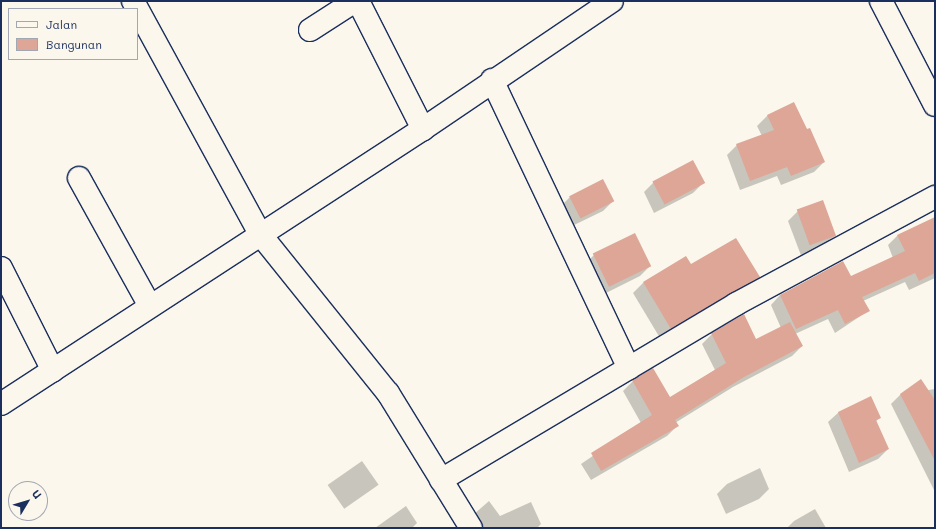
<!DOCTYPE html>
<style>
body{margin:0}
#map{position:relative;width:936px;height:529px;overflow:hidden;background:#fbf7ec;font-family:Mali,sans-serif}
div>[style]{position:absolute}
.shadow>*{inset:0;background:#0003;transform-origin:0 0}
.building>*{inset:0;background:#dda696;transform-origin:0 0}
.roads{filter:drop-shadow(1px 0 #1b2f5e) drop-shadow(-1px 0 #1b2f5e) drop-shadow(0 1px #1b2f5e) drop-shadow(0 -1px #1b2f5e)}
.street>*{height:22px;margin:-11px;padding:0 11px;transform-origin:11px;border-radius:11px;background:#fbf7ec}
span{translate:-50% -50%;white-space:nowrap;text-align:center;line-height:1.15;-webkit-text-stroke:3px #fbf7ec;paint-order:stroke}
.frame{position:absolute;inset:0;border:2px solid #1b2f5e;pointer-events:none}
.legend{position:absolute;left:8px;top:8px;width:130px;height:52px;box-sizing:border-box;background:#fbf7ec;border:1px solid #a1a7b3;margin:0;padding:5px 7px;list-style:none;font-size:12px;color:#1b2f5e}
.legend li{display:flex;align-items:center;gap:8px;height:20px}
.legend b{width:20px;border:1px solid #a1a7b3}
.north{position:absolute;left:8px;top:481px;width:40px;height:40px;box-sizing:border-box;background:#fbf7ec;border:1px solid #a1a7b3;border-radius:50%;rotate:52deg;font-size:11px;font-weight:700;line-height:16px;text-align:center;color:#1b2f5e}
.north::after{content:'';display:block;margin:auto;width:14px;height:18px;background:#1b2f5e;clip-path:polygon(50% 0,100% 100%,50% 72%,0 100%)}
</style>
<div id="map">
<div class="shadow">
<i style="clip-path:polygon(793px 103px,824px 162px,814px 172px,781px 185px,777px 176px,740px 190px,727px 155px,737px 145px,762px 136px,757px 126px,767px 116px)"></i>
<i style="clip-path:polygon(654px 182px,703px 183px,693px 193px,654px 213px,644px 192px)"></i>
<i style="clip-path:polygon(570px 197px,613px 201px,603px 211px,570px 227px,560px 207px)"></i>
<i style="clip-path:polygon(798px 211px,835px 236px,802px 258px,788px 221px)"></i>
<i style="clip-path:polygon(935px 218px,935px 278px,909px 290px,905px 282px,863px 301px,868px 311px,835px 333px,828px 319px,795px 334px,802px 346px,792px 356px,733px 387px,675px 423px,677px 426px,667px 436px,591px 480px,581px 464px,641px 423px,623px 391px,633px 381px,670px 399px,715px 370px,702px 344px,712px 334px,756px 341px,781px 328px,771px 305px,780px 295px,851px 277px,893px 258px,888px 245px,897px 236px)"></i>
<i style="clip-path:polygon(594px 255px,650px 266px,640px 276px,600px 296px,584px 265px)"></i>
<i style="clip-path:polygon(690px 265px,759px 277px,749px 287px,660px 338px,633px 293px,643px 283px)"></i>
<i style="clip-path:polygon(935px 389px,935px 492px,891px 404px,901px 394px)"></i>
<i style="clip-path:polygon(839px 412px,880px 418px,875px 422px,888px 449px,878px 459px,849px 472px,828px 422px)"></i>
<i style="left:362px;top:461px;width:29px;height:42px;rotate:55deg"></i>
<i style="clip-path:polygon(760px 468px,769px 489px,759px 499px,726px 514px,717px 494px,727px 484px)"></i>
<i style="clip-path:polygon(489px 501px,500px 516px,531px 502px,541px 524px,537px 528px,479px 528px,473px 515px)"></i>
<i style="clip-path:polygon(406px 506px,417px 523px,412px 528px,375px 528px)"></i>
<i style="clip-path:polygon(815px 509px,826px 528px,787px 528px,794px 521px)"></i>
</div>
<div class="building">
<i style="clip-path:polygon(794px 102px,807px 129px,810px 128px,825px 162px,791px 176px,787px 167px,750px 181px,736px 144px,774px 130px,767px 115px)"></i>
<i style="left:693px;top:160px;width:26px;height:46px;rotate:62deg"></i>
<i style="left:603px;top:179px;width:25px;height:38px;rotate:63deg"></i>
<i style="left:823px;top:200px;width:38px;height:28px;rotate:70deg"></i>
<i style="clip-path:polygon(935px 217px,935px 273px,919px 281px,915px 273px,862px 297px,870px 311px,845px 324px,838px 310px,796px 329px,780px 295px,843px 261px,851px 276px,905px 251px,897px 235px)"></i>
<i style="left:635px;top:233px;width:37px;height:47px;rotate:64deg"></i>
<i style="clip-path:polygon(736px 238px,760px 277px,671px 329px,643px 282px,686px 256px,691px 264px)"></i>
<i style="clip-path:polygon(744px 314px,756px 339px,790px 322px,803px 346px,744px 377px,675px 420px,679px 426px,601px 471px,591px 453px,652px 415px,632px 380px,653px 368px,670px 397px,726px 363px,711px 333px)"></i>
<i style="clip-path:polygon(921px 379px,935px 400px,935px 461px,900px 394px)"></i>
<i style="clip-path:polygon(871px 396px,881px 418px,876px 420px,889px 449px,859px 463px,838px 412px)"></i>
</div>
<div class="roads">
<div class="street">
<i style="left:133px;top:1px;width:265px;rotate:61.4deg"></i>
<i style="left:260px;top:234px;width:204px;rotate:51.2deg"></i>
<i style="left:388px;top:393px;width:158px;rotate:58.4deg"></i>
<i style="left:358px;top:1px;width:144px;rotate:63.1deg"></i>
<i style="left:881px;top:1px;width:117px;rotate:62.6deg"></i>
<i style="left:310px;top:30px;width:54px;rotate:-32.8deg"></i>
<i style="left:492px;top:80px;width:319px;rotate:64.6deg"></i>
<i style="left:79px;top:178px;width:146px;rotate:61deg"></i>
<i style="left:1px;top:268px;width:115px;rotate:63.2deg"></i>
<i style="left:1px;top:404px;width:504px;rotate:-33.09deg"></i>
<i style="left:423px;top:129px;width:228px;rotate:-34.1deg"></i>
<i style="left:441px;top:480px;width:344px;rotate:-30.8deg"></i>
<i style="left:736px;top:304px;width:226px;rotate:-28.3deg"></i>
</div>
</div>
<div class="frame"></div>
<ul class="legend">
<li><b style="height:5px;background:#fbf7ec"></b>Jalan</li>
<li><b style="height:11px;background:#dda696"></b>Bangunan</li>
</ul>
<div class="north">U</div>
</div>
